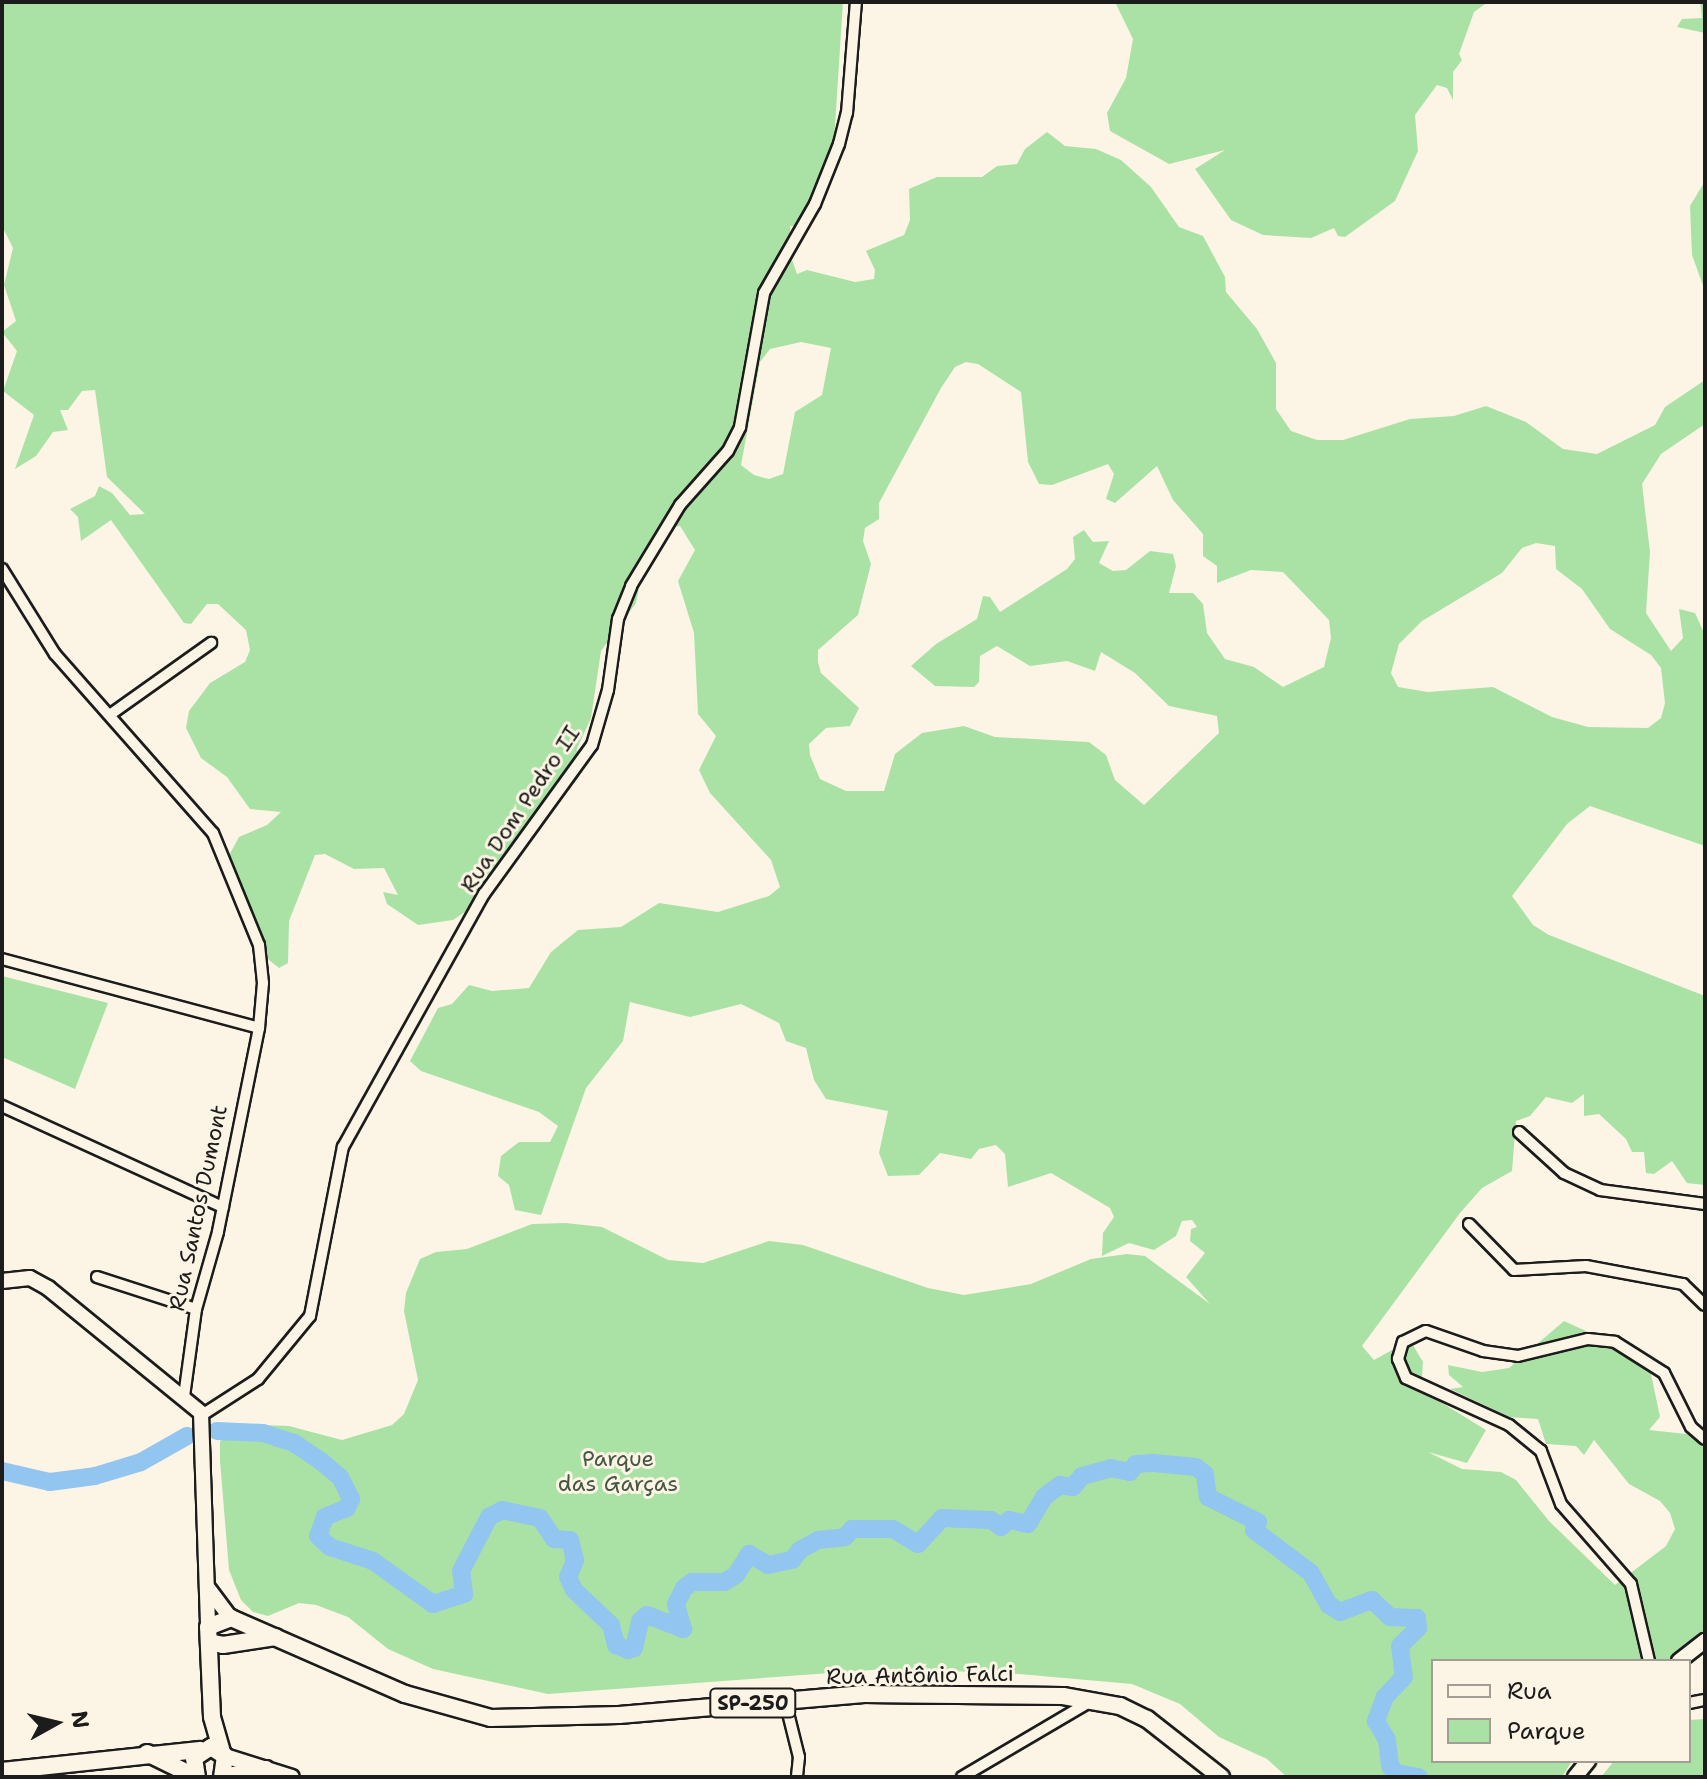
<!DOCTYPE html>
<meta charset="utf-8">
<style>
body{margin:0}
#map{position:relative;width:1707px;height:1779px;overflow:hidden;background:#fcf5e5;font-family:"Shantell Sans",sans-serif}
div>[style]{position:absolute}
.green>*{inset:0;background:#aae2a6}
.river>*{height:18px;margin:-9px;padding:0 9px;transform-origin:9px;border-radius:9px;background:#92c5ef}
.roads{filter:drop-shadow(2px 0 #1c1c1c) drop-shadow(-2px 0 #1c1c1c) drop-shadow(0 2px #1c1c1c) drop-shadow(0 -2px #1c1c1c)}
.street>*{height:10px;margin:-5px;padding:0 5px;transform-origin:5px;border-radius:5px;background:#fcf5e5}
.secondary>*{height:14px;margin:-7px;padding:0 7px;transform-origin:7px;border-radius:7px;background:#fcf5e5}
.primary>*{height:16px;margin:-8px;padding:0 8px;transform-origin:8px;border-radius:8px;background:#fcf5e5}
span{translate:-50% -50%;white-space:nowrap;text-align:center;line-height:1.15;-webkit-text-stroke:6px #fcf5e5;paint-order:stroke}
.shield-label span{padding:2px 6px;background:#fcf5e5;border:2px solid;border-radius:6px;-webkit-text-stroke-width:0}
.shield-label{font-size:20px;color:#1c1c1c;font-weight:700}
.street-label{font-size:22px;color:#1c1c1c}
.park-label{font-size:22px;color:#475745}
.frame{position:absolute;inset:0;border:4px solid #1c1c1c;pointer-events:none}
.legend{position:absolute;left:1431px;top:1659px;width:260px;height:104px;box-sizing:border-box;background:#fcf5e5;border:2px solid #a29e95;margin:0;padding:10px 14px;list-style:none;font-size:24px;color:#1c1c1c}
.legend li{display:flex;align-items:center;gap:16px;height:40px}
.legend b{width:40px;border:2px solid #a29e95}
.north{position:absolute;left:16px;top:1683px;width:80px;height:80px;-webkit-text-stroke:6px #fcf5e5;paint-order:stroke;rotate:82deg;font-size:22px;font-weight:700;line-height:32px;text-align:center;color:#1c1c1c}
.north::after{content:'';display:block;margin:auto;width:28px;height:36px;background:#1c1c1c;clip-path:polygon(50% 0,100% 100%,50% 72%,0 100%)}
</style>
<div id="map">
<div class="green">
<i style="clip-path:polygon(evenodd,2px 2px,843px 2px,834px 141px,809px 226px,790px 226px,791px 257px,797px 274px,807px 270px,855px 282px,874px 279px,875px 270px,866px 251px,904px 235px,910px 220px,909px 189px,937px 177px,982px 177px,997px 166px,1017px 164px,1025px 149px,1047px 132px,1065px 146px,1096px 149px,1121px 160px,1151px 187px,1179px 227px,1203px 236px,1225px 277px,1226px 292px,1257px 329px,1276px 363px,1276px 409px,1291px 431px,1317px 440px,1343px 440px,1410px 419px,1454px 416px,1486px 406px,1526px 422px,1563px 449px,1597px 454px,1655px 425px,1665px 407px,1705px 380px,1705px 424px,1661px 454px,1642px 484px,1650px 552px,1646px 613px,1671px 651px,1683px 638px,1679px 609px,1695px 613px,1705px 635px,1705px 846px,1590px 806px,1567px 824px,1512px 896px,1533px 925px,1549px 935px,1705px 996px,1705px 1185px,1687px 1183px,1672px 1161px,1654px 1174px,1646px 1173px,1644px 1152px,1632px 1152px,1626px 1139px,1599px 1114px,1584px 1116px,1584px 1094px,1572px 1103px,1546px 1097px,1530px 1116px,1516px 1121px,1512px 1171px,1482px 1188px,1460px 1213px,1362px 1346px,1374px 1360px,1410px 1340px,1423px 1362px,1421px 1390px,1486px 1430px,1467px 1463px,1428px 1452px,1462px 1469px,1501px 1472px,1516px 1480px,1549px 1521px,1615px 1585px,1666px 1546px,1675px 1529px,1670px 1513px,1660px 1501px,1629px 1484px,1594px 1440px,1584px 1455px,1576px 1446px,1546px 1444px,1538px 1419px,1510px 1417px,1450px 1389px,1463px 1387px,1449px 1375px,1448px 1365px,1482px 1372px,1509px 1368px,1564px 1321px,1619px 1346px,1651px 1374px,1660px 1417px,1649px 1430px,1705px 1436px,1705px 1629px,1672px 1660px,1433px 1661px,1433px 1761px,1572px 1761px,1562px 1777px,1287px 1777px,1267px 1759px,1219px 1737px,1180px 1704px,1132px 1684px,1006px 1673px,885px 1669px,548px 1694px,433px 1669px,388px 1649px,348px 1617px,316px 1605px,299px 1603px,268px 1616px,253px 1612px,241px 1600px,229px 1570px,220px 1461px,220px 1442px,229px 1424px,289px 1426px,342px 1440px,392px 1425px,404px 1414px,418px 1380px,404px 1311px,406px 1293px,420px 1259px,436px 1252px,467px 1249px,532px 1224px,566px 1223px,602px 1227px,668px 1260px,703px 1263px,769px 1241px,803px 1245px,928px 1288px,964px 1295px,1031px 1284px,1091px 1259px,1127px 1254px,1145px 1256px,1210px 1304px,1186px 1277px,1205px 1253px,1190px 1241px,1191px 1229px,1197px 1227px,1192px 1220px,1182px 1221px,1176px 1236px,1154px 1250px,1129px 1243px,1102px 1256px,1103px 1233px,1114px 1217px,1110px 1208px,1051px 1173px,1008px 1187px,1005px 1154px,996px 1145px,979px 1149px,971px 1159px,940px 1153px,919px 1175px,888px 1176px,879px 1153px,888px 1111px,826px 1099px,814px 1080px,806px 1048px,786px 1041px,779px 1023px,741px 1004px,690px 1017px,630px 1002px,623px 1041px,586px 1088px,541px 1215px,515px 1210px,509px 1185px,498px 1176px,501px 1156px,519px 1142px,550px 1142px,558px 1126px,539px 1112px,421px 1071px,410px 1061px,438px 1008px,452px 1004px,469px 985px,492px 991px,529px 988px,551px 952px,578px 930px,621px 927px,659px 903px,718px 912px,769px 896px,780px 887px,771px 860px,710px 793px,699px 770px,716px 736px,698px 714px,694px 633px,678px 581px,695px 550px,680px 526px,673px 527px,664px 541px,641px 578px,636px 603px,601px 651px,591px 718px,576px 751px,590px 747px,579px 777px,557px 803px,530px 821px,480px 902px,453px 920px,418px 925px,387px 904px,383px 892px,398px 895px,384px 868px,354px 869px,325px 854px,315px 855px,289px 921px,288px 963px,279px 968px,269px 960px,227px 859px,239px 837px,267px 825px,281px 812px,250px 809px,227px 777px,201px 758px,186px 728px,189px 711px,210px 683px,245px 662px,250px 650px,246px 630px,218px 604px,207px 604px,191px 624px,184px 623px,111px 520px,81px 541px,78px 517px,70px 509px,95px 496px,99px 486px,112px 493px,130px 515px,145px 514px,107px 477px,95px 390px,82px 391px,68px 410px,60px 410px,68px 430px,53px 432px,36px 456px,15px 469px,34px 415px,3px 391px,17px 351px,2px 332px,16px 321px,4px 285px,13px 248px,2px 226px,2px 2px,801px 342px,831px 348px,822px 395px,795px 412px,783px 474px,769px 479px,754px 475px,741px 465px,760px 362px,770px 349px,801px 342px,2px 2px,966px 362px,978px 364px,1021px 392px,1028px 462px,1039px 484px,1052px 485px,1108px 464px,1114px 474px,1106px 499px,1115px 503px,1157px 466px,1173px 500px,1203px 534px,1203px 556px,1217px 566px,1217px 583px,1251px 570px,1283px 572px,1329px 620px,1331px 638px,1324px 667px,1283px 687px,1254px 667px,1225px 659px,1207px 633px,1203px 604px,1193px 593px,1169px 593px,1176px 566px,1173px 554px,1150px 551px,1126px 570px,1113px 571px,1099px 563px,1109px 541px,1093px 542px,1084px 530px,1073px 537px,1075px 559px,1067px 569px,1000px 612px,990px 597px,983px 596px,977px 619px,936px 644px,911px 666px,935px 686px,974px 687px,979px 682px,980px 656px,997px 646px,1030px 666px,1067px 661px,1095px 671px,1101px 652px,1135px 673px,1169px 706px,1217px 716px,1219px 733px,1144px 805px,1115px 780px,1106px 755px,1089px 742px,995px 737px,964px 726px,922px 733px,895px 754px,884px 791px,846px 791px,820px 779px,810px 755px,809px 744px,826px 728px,850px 726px,859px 708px,821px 673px,818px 662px,818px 650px,858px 615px,871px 564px,863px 541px,865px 528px,879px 519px,879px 503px,941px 388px,955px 367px,966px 362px,2px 2px,1536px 543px,1555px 546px,1556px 569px,1582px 589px,1610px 629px,1651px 655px,1661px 668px,1665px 703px,1661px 718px,1648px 728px,1588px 727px,1552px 717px,1493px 687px,1428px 692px,1398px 687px,1391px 673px,1399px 644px,1422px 621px,1502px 573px,1522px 548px,1536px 543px)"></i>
<i style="clip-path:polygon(1115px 2px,1488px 2px,1474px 12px,1459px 54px,1462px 60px,1453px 72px,1453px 100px,1447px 88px,1437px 85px,1415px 115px,1418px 151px,1395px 201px,1345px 237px,1338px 236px,1334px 228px,1311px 238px,1263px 235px,1231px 220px,1195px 169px,1225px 150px,1169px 164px,1110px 131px,1107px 113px,1126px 78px,1133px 39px)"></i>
<i style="clip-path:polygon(1700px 2px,1705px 2px,1705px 33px,1677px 27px,1682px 19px,1702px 18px)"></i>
<i style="clip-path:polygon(1705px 181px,1705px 291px,1692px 255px,1690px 206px)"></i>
<i style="clip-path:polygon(2px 976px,108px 1003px,75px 1089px,2px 1057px)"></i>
<i style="clip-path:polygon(1705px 1719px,1705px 1777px,1601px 1777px,1614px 1761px,1689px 1761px,1689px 1720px)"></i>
</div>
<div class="river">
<i style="left:217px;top:1431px;width:46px;rotate:2.5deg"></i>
<i style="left:263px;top:1433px;width:33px;rotate:18deg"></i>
<i style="left:294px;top:1443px;width:34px;rotate:34deg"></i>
<i style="left:322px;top:1462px;width:23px;rotate:40deg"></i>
<i style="left:340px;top:1477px;width:25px;rotate:63deg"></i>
<i style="left:351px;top:1499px;width:10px;rotate:114deg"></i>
<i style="left:347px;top:1508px;width:24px;rotate:158deg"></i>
<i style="left:325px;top:1517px;width:20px;rotate:110deg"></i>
<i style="left:318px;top:1536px;width:16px;rotate:43deg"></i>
<i style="left:330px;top:1547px;width:45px;rotate:18deg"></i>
<i style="left:373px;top:1561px;width:74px;rotate:35.6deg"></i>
<i style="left:433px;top:1604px;width:33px;rotate:-18deg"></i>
<i style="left:464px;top:1594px;width:23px;rotate:-97deg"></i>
<i style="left:461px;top:1571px;width:61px;rotate:-62.6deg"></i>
<i style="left:489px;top:1517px;width:15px;rotate:-28deg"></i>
<i style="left:502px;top:1510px;width:39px;rotate:12deg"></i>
<i style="left:540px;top:1518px;width:25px;rotate:56deg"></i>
<i style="left:554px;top:1539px;width:16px;rotate:4deg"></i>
<i style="left:570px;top:1540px;width:21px;rotate:76deg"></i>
<i style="left:575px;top:1560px;width:18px;rotate:112deg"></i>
<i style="left:568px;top:1577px;width:14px;rotate:65deg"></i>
<i style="left:574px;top:1590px;width:51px;rotate:43.4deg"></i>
<i style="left:611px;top:1625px;width:21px;rotate:76deg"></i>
<i style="left:616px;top:1645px;width:13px;rotate:23deg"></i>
<i style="left:628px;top:1650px;width:6px;rotate:-18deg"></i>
<i style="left:634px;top:1648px;width:28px;rotate:-77deg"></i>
<i style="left:640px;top:1621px;width:9px;rotate:-41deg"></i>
<i style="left:647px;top:1615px;width:39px;rotate:21deg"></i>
<i style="left:683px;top:1629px;width:26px;rotate:-106deg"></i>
<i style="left:676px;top:1604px;width:18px;rotate:-63deg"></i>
<i style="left:684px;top:1588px;width:10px;rotate:-37deg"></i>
<i style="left:692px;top:1582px;width:32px"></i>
<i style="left:724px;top:1582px;width:14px;rotate:-30deg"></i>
<i style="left:736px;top:1575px;width:25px;rotate:-58deg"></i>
<i style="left:749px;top:1554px;width:22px;rotate:30deg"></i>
<i style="left:768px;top:1565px;width:25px;rotate:-12deg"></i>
<i style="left:792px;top:1560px;width:13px;rotate:-51deg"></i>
<i style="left:800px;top:1550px;width:21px;rotate:-29deg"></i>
<i style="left:818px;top:1540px;width:27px;rotate:-6deg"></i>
<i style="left:845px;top:1537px;width:11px;rotate:-49deg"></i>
<i style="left:852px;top:1529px;width:41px"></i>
<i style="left:893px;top:1529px;width:29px;rotate:31deg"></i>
<i style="left:918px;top:1544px;width:35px;rotate:-47deg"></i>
<i style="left:942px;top:1518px;width:49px;rotate:2.3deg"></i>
<i style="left:991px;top:1520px;width:12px;rotate:35deg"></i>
<i style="left:1001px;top:1527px;width:11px;rotate:-41deg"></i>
<i style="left:1009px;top:1520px;width:19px;rotate:12deg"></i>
<i style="left:1028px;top:1524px;width:31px;rotate:-59deg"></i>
<i style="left:1044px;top:1497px;width:20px;rotate:-37deg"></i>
<i style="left:1060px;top:1485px;width:13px;rotate:9deg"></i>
<i style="left:1073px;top:1487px;width:14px;rotate:-51deg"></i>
<i style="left:1082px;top:1476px;width:30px;rotate:-15deg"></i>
<i style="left:1111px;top:1468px;width:19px;rotate:12deg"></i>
<i style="left:1130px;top:1472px;width:10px;rotate:-53deg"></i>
<i style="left:1136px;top:1464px;width:17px;rotate:-3deg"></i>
<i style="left:1153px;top:1463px;width:43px;rotate:5.3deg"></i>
<i style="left:1196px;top:1467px;width:11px;rotate:38deg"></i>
<i style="left:1205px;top:1474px;width:23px;rotate:83deg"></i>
<i style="left:1208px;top:1497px;width:56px;rotate:26.6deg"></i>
<i style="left:1258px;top:1522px;width:9px;rotate:117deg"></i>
<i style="left:1254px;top:1530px;width:71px;rotate:37deg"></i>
<i style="left:1311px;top:1573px;width:37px;rotate:61deg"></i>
<i style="left:1329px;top:1605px;width:13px;rotate:32deg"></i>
<i style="left:1340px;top:1612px;width:34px;rotate:-21deg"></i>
<i style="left:1372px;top:1600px;width:25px;rotate:43deg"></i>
<i style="left:1390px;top:1617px;width:27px;rotate:2deg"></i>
<i style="left:1417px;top:1618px;width:10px;rotate:84deg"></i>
<i style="left:1418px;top:1628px;width:25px;rotate:135deg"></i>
<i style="left:1400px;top:1646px;width:31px;rotate:83deg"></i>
<i style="left:1404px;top:1677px;width:28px;rotate:134deg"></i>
<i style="left:1385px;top:1697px;width:26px;rotate:111deg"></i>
<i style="left:1376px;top:1721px;width:22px;rotate:60deg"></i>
<i style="left:1387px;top:1740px;width:26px;rotate:83deg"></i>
<i style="left:1390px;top:1766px;width:9px;rotate:49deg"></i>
<i style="left:1396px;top:1773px;width:23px;rotate:10deg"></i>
<i style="left:2px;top:1471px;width:49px;rotate:12.9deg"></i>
<i style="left:50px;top:1482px;width:45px;rotate:-7.6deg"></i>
<i style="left:95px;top:1476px;width:48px;rotate:-16.9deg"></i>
<i style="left:141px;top:1462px;width:53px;rotate:-29.5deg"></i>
</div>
<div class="roads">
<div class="street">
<i style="left:2px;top:569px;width:100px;rotate:58.1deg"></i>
<i style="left:55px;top:654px;width:239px;rotate:48.6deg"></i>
<i style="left:213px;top:833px;width:121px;rotate:67.7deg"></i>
<i style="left:259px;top:945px;width:38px;rotate:84deg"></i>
<i style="left:263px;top:983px;width:45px;rotate:95.1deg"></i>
<i style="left:259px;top:1028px;width:208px;rotate:101.4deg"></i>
<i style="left:218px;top:1232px;width:80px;rotate:105.9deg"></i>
<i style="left:196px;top:1309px;width:89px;rotate:97.8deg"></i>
<i style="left:111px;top:714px;width:123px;rotate:-35.4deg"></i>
<i style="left:2px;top:959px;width:266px;rotate:15deg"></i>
<i style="left:2px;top:1106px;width:243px;rotate:24.6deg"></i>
<i style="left:1519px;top:1132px;width:61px;rotate:42.3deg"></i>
<i style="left:1564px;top:1173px;width:40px;rotate:25deg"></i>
<i style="left:1600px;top:1190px;width:106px;rotate:7.6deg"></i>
<i style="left:1469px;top:1224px;width:64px;rotate:45.6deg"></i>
<i style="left:1514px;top:1270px;width:72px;rotate:-3.2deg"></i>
<i style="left:1586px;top:1266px;width:99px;rotate:10.5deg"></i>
<i style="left:1683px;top:1284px;width:30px;rotate:44deg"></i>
<i style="left:97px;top:1277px;width:104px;rotate:17.9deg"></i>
<i style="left:202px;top:1415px;width:67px;rotate:-32.7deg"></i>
<i style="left:258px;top:1379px;width:82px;rotate:-50.5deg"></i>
<i style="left:310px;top:1316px;width:172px;rotate:-79deg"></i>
<i style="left:343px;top:1147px;width:290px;rotate:-60.9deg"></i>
<i style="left:484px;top:894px;width:184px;rotate:-54.1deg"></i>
<i style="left:592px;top:745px;width:57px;rotate:-73.8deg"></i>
<i style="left:608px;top:690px;width:72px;rotate:-82deg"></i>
<i style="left:618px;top:619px;width:35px;rotate:-68deg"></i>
<i style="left:631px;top:586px;width:95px;rotate:-58.8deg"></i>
<i style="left:680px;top:505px;width:72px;rotate:-48.4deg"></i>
<i style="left:728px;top:451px;width:27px;rotate:-63deg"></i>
<i style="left:740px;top:427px;width:136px;rotate:-79.8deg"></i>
<i style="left:764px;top:293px;width:103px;rotate:-60.2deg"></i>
<i style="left:815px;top:204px;width:65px;rotate:-68.2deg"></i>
<i style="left:839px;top:144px;width:32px;rotate:-76deg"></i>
<i style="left:847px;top:113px;width:111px;rotate:-85.4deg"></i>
<i style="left:1649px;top:1661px;width:79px;rotate:-103.2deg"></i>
<i style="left:1631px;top:1584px;width:106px;rotate:-131.2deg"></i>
<i style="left:1561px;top:1504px;width:57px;rotate:-110.7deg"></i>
<i style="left:1541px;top:1451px;width:41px;rotate:-140.9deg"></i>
<i style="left:1509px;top:1425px;width:113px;rotate:-155.5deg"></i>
<i style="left:1406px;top:1378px;width:21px;rotate:-113deg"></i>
<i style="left:1398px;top:1359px;width:18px;rotate:-74deg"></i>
<i style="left:1403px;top:1342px;width:25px;rotate:-26deg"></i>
<i style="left:1426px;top:1331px;width:60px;rotate:19.3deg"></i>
<i style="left:1483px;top:1351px;width:35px;rotate:8deg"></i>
<i style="left:1518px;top:1356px;width:72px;rotate:-13.7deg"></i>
<i style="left:1588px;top:1339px;width:27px;rotate:6deg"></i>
<i style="left:1615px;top:1342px;width:58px;rotate:32.3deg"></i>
<i style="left:1664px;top:1373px;width:60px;rotate:63.4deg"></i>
<i style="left:1691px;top:1427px;width:18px;rotate:41deg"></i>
<i style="left:785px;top:1701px;width:58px;rotate:76deg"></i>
<i style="left:799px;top:1757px;width:20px;rotate:96deg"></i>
<i style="left:1689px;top:1703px;width:16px;rotate:-11deg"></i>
<i style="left:962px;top:1777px;width:150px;rotate:-30.5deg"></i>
</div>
<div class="secondary">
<i style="left:2px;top:1281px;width:28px;rotate:-6deg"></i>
<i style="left:30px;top:1278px;width:21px;rotate:29deg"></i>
<i style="left:48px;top:1288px;width:198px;rotate:39.2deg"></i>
<i style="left:201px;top:1413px;width:214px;rotate:88.1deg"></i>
<i style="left:208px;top:1588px;width:38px;rotate:53deg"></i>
<i style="left:1679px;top:1661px;width:33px;rotate:-38deg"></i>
<i style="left:225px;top:1756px;width:70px;rotate:17.4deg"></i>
<i style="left:223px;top:1776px;width:44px;rotate:-10.5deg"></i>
<i style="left:1575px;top:1777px;width:21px;rotate:-51deg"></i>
</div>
<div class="primary">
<i style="left:209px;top:1642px;width:14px;rotate:12deg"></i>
<i style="left:223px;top:1645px;width:53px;rotate:-8.7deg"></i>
<i style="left:222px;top:1752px;width:36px;rotate:-106deg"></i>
<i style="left:212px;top:1717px;width:90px;rotate:-92.5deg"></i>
<i style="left:208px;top:1627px;width:25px;rotate:-21deg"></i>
<i style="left:231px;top:1618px;width:190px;rotate:23.6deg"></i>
<i style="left:405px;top:1694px;width:89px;rotate:15.6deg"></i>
<i style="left:491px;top:1718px;width:128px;rotate:-1.3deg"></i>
<i style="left:619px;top:1715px;width:246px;rotate:-4.9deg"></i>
<i style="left:864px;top:1694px;width:199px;rotate:0.6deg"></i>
<i style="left:1063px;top:1696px;width:58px;rotate:10deg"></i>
<i style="left:1120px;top:1706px;width:30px;rotate:26deg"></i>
<i style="left:1147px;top:1719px;width:94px;rotate:38.1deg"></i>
<i style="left:147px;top:1753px;width:55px;rotate:26.1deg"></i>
<i style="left:2px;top:1771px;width:199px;rotate:-6.1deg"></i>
<i style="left:197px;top:1777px;width:19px;rotate:-99deg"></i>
<i style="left:194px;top:1758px;width:20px;rotate:-33deg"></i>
<i style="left:211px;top:1747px;width:17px;rotate:33deg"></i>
<i style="left:225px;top:1756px;width:21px;rotate:98deg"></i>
</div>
</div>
<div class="shield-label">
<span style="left:753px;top:1703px">SP-250</span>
</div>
<div class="street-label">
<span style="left:520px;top:809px;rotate:-56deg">Rua Dom Pedro II</span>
<span style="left:198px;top:1208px;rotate:-78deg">Rua Santos Dumont</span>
<span style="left:920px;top:1675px;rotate:-1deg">Rua Antônio Falci</span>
</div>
<div class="park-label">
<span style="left:618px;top:1471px">Parque<br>das Garças</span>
</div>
<div class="frame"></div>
<ul class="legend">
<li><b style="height:10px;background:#fcf5e5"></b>Rua</li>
<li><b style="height:22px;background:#aae2a6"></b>Parque</li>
</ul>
<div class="north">N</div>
</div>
